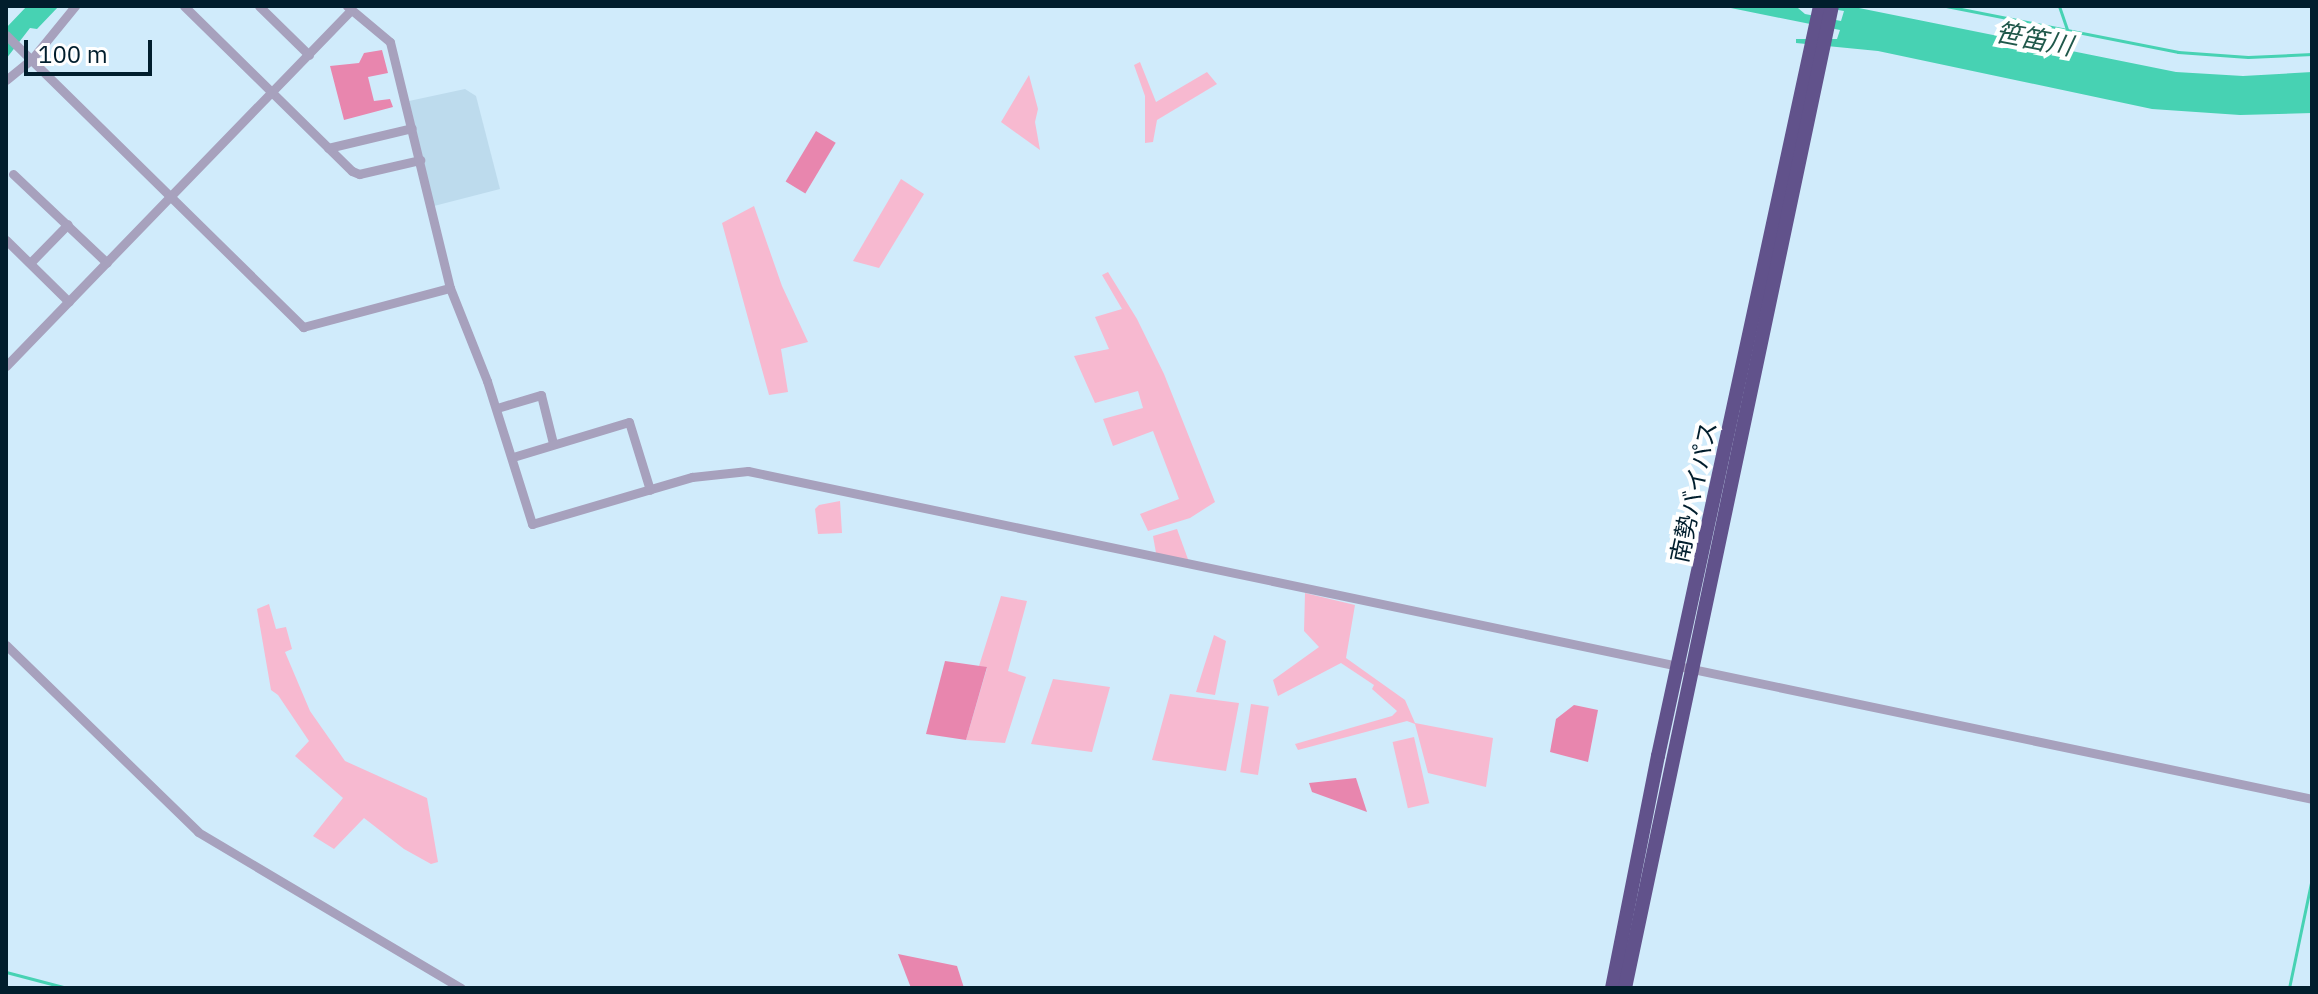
<!DOCTYPE html>
<meta charset="utf-8">
<style>
body{margin:0}
#map{position:relative;width:2318px;height:994px;overflow:hidden;background:#d0ebfb;font-family:"IBM Plex Sans","Noto Sans JP",sans-serif}
div>[style]{position:absolute}
.built>*{inset:0;background:#bddbed}
.green>*{inset:0;background:#f7b9d0;transform-origin:0 0}
.forest>*{inset:0;background:#e886ae;transform-origin:0 0}
.water>*{inset:0;background:#47d2b3}
.stream>*{height:3px;margin:-1.5px;padding:0 1.5px;transform-origin:1.5px;border-radius:1.5px;background:#47d2b3}
.minor>*{height:9px;margin:-4.5px;padding:0 4.5px;transform-origin:4.5px;border-radius:4.5px;background:#a7a1bd}
.highway>*{height:14px;margin:-7px;padding:0 7px;transform-origin:7px;border-radius:7px;background:#61528b}
span{translate:-50% -50%;white-space:nowrap;text-align:center;line-height:1.15;-webkit-text-stroke:8px #fff;paint-order:stroke}
.street-label{font-size:24px;color:#011e2d}
.water-label{font-size:26px;color:#20584b;font-style:italic}
.frame{position:absolute;inset:0;border:8px solid #011e2d;pointer-events:none}
.scale{position:absolute;left:24px;top:40px;width:128px;height:36px;box-sizing:border-box;border:4px solid #011e2d;border-top:0;padding-left:10px;font-size:24px;line-height:28px;white-space:nowrap;color:#011e2d;-webkit-text-stroke:6px #fff;paint-order:stroke}
</style>
<div id="map">
<div class="built">
<i style="clip-path:polygon(465px 89px,476px 96px,500px 189px,434px 206px,409px 101px)"></i>
</div>
<div class="green">
<i style="clip-path:polygon(1140px 62px,1156px 102px,1207px 72px,1217px 84px,1157px 120px,1153px 142px,1145px 143px,1145px 96px,1134px 65px)"></i>
<i style="clip-path:polygon(1029px 75px,1038px 109px,1035px 122px,1040px 150px,1001px 122px)"></i>
<i style="clip-path:polygon(901px 179px,924px 194px,879px 268px,853px 261px)"></i>
<i style="clip-path:polygon(754px 206px,782px 286px,808px 342px,781px 349px,788px 392px,769px 395px,722px 223px)"></i>
<i style="clip-path:polygon(1108px 272px,1137px 319px,1164px 374px,1215px 502px,1190px 518px,1148px 531px,1140px 514px,1179px 499px,1153px 431px,1113px 446px,1103px 419px,1143px 408px,1138px 391px,1095px 403px,1074px 356px,1109px 349px,1095px 317px,1122px 309px,1102px 275px)"></i>
<i style="clip-path:polygon(840px 501px,842px 533px,818px 534px,815px 509px,819px 505px)"></i>
<i style="clip-path:polygon(1177px 529px,1189px 562px,1156px 553px,1153px 536px)"></i>
<i style="clip-path:polygon(1305px 593px,1355px 605px,1346px 658px,1405px 700px,1415px 723px,1493px 738px,1486px 787px,1428px 773px,1415px 724px,1407px 721px,1298px 750px,1295px 744px,1392px 716px,1397px 711px,1372px 689px,1374px 685px,1341px 663px,1278px 696px,1273px 680px,1319px 647px,1304px 631px)"></i>
<i style="clip-path:polygon(1001px 596px,1027px 601px,1008px 671px,1026px 677px,1005px 743px,966px 740px,987px 668px,979px 666px)"></i>
<i style="clip-path:polygon(269px 604px,276px 629px,286px 627px,292px 649px,285px 652px,310px 711px,345px 761px,427px 798px,438px 862px,431px 864px,404px 849px,364px 818px,334px 849px,313px 836px,343px 798px,295px 756px,309px 741px,278px 695px,271px 690px,257px 609px)"></i>
<i style="clip-path:polygon(1214px 635px,1226px 641px,1215px 695px,1196px 692px)"></i>
<i style="clip-path:polygon(1053px 679px,1110px 687px,1092px 752px,1031px 744px)"></i>
<i style="clip-path:polygon(1170px 694px,1239px 703px,1226px 771px,1152px 760px)"></i>
<i style="left:1251px;top:704px;width:18px;height:69px;rotate:9deg"></i>
<i style="left:1414px;top:737px;width:68px;height:22px;rotate:77deg"></i>
</div>
<div class="forest">
<i style="clip-path:polygon(382px 50px,388px 73px,368px 77px,374px 101px,390px 99px,393px 107px,344px 120px,330px 66px,359px 63px,364px 53px)"></i>
<i style="left:816px;top:131px;width:23px;height:59px;rotate:31deg"></i>
<i style="clip-path:polygon(945px 661px,987px 667px,966px 740px,926px 734px)"></i>
<i style="clip-path:polygon(1574px 705px,1598px 710px,1588px 762px,1550px 752px,1556px 719px)"></i>
<i style="clip-path:polygon(1356px 778px,1367px 812px,1312px 792px,1309px 783px)"></i>
<i style="clip-path:polygon(898px 954px,957px 966px,964px 988px,911px 988px)"></i>
</div>
<div class="water">
<i style="clip-path:polygon(27px 6px,59px 6px,37px 29px,30px 28px,6px 59px,6px 28px)"></i>
<i style="clip-path:polygon(1721px 6px,1798px 8px,1805px 14px,1841px 21px,1844px 11px,1815px 6px,1849px 6px,2176px 72px,2243px 76px,2312px 72px,2312px 113px,2240px 115px,2152px 109px,1878px 51px,1796px 43px,1796px 39px,1837px 39px,1840px 30px)"></i>
</div>
<div class="stream">
<i style="left:1946px;top:6px;width:237px;rotate:11.2deg"></i>
<i style="left:2178px;top:52px;width:70px;rotate:4.1deg"></i>
<i style="left:2248px;top:57px;width:64px;rotate:-2.7deg"></i>
<i style="left:2059px;top:6px;width:34px;rotate:71deg"></i>
<i style="left:6px;top:972px;width:63px;rotate:14.7deg"></i>
<i style="left:2289px;top:988px;width:112px;rotate:-78.2deg"></i>
</div>
<div class="minor">
<i style="left:184px;top:6px;width:235px;rotate:44.5deg"></i>
<i style="left:352px;top:171px;width:8px;rotate:23deg"></i>
<i style="left:359px;top:174px;width:63px;rotate:-12.9deg"></i>
<i style="left:259px;top:6px;width:70px;rotate:44.4deg"></i>
<i style="left:347px;top:6px;width:56px;rotate:39.9deg"></i>
<i style="left:390px;top:42px;width:253px;rotate:76.3deg"></i>
<i style="left:450px;top:288px;width:100px;rotate:68.3deg"></i>
<i style="left:487px;top:381px;width:150px;rotate:72.5deg"></i>
<i style="left:532px;top:524px;width:167px;rotate:-16.4deg"></i>
<i style="left:692px;top:477px;width:56px;rotate:-6.1deg"></i>
<i style="left:748px;top:471px;width:1598px;rotate:11.84deg"></i>
<i style="left:6px;top:35px;width:417px;rotate:44.5deg"></i>
<i style="left:303px;top:327px;width:152px;rotate:-14.9deg"></i>
<i style="left:6px;top:80px;width:32px;rotate:-39deg"></i>
<i style="left:31px;top:60px;width:70px;rotate:-50.8deg"></i>
<i style="left:328px;top:148px;width:86px;rotate:-13.4deg"></i>
<i style="left:13px;top:174px;width:129px;rotate:43.4deg"></i>
<i style="left:6px;top:240px;width:88px;rotate:44.5deg"></i>
<i style="left:30px;top:263px;width:54px;rotate:-45.7deg"></i>
<i style="left:6px;top:366px;width:496px;rotate:-45.9deg"></i>
<i style="left:497px;top:408px;width:46px;rotate:-16.5deg"></i>
<i style="left:541px;top:395px;width:49px;rotate:76deg"></i>
<i style="left:513px;top:457px;width:121px;rotate:-16.8deg"></i>
<i style="left:629px;top:422px;width:71px;rotate:72.8deg"></i>
<i style="left:6px;top:645px;width:268px;rotate:44.2deg"></i>
<i style="left:198px;top:832px;width:306px;rotate:30.7deg"></i>
</div>
<div class="highway">
<i style="left:1612px;top:988px;width:237px;rotate:-78.8deg"></i>
<i style="left:1658px;top:756px;width:767px;rotate:-77.81deg"></i>
<i style="left:1625px;top:988px;width:1004px;rotate:-78.1deg"></i>
</div>
<div class="street-label">
<span style="left:1694px;top:492px;rotate:-78deg">南勢バイパス</span>
</div>
<div class="water-label">
<span style="left:2034px;top:39px;rotate:11deg">笹笛川</span>
</div>
<div class="frame"></div>
<div class="scale">100 m</div>
</div>
